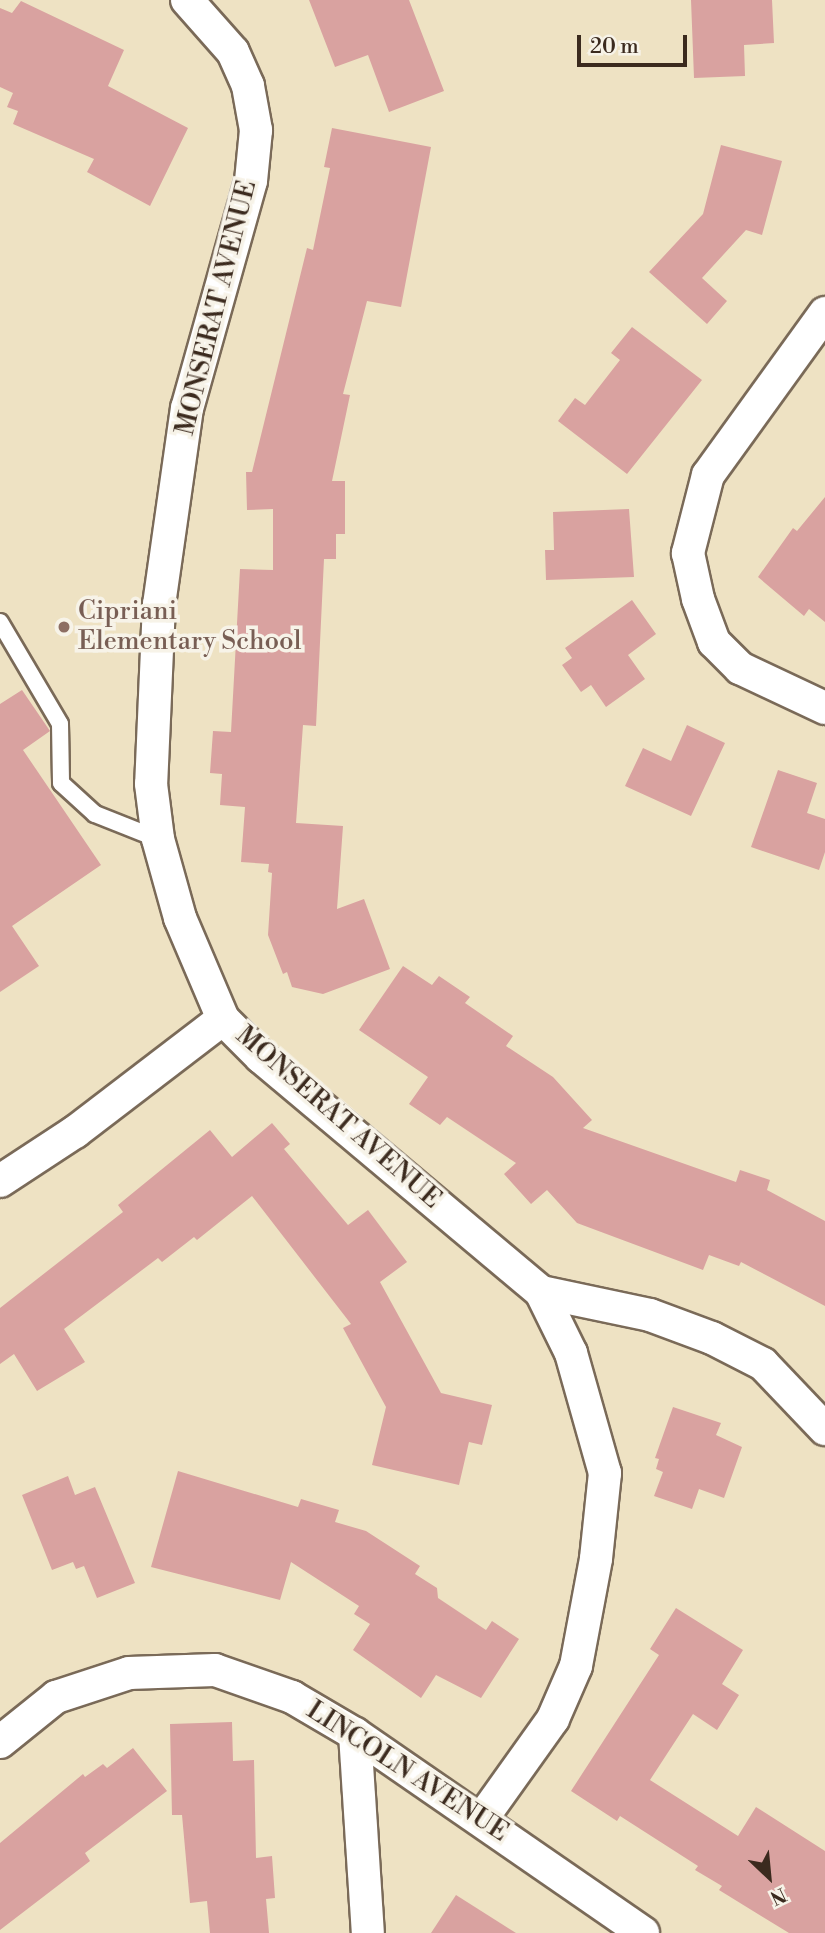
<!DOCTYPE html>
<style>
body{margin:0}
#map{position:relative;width:825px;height:1933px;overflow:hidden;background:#eee2c3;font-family:"Libre Bodoni",serif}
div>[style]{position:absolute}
.building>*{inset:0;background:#d9a2a0}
.roads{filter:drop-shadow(2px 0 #7a6a58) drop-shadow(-2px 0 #7a6a58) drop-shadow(0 2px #7a6a58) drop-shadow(0 -2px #7a6a58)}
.lane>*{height:16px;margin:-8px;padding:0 8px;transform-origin:8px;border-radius:8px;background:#fff}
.street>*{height:32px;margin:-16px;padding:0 16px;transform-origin:16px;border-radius:16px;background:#fff}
.dots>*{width:19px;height:19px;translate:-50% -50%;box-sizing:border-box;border:4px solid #f7f3e8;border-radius:50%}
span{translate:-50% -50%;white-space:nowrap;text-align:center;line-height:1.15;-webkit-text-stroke:7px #f7f3e8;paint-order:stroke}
.street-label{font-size:26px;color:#3b2a1e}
.education-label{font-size:26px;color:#785e54}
.left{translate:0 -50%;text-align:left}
.north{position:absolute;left:734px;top:1842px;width:70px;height:70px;-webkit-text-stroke:5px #f7f3e8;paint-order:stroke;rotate:154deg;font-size:19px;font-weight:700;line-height:28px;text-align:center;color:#3b2a1e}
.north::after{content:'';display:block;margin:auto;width:24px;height:32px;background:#3b2a1e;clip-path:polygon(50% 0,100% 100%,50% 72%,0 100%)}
.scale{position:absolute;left:577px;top:35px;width:110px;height:32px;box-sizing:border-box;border:4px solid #3b2a1e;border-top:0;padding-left:9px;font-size:21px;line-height:24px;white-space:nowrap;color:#3b2a1e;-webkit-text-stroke:5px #f7f3e8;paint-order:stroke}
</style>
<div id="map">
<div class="building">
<i style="clip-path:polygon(309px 0,409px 0,444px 91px,389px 112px,368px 55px,335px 67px)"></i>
<i style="clip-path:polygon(691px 0,772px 0,774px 43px,744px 45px,745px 76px,694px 78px)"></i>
<i style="clip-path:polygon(21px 1px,124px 50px,108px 86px,188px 128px,150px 206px,87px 172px,94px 159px,13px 124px,18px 111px,7px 107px,13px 93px,0 87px,0 8px,12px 13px)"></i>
<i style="clip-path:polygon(332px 128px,431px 147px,401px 307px,367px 301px,343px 394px,350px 395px,332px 481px,345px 481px,345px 534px,336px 534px,336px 559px,324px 559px,316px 726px,303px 725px,296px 823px,343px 826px,337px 909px,364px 899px,390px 969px,323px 994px,292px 987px,287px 972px,283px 974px,268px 935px,272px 873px,268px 872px,269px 864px,241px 862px,245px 807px,220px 805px,222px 774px,210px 773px,213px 731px,231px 732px,240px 569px,273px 570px,273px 509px,247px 510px,246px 472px,252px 472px,307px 248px,313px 250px,330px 168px,324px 167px)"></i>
<i style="clip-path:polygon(721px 145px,782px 161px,762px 235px,746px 230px,702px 278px,727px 301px,707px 324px,649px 272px,703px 214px)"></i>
<i style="clip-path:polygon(632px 327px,702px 380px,627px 474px,558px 421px,575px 398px,585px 405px,620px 360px,611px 353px)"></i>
<i style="clip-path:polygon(825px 497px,825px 622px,809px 609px,804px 616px,758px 577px,793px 528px,797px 531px)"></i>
<i style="clip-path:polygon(629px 509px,634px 577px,546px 580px,545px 550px,554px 550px,553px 512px)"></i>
<i style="clip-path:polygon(632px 600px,656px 634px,628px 655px,645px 679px,606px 707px,591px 685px,581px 692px,562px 665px,572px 658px,565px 648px)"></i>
<i style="clip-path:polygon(22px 690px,50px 731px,23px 750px,101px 865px,12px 926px,39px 966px,0 992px,0 704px)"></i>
<i style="clip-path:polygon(687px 725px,725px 743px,691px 816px,625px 786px,643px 748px,671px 761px)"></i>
<i style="clip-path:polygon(778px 770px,817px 783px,807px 813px,825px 819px,825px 852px,819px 870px,751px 847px)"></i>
<i style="clip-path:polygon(403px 966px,432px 985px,439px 976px,470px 997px,465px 1003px,513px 1036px,506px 1046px,553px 1077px,592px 1120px,583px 1128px,736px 1182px,740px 1170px,770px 1180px,767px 1190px,825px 1221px,825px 1306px,741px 1262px,739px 1266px,709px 1255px,703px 1270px,577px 1223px,547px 1190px,531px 1204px,504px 1174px,516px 1163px,447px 1117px,440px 1125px,409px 1104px,428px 1077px,359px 1030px)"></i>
<i style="clip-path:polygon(272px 1123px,290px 1144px,284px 1149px,348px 1225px,368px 1210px,407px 1262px,380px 1282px,441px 1393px,492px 1405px,482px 1445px,469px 1442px,459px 1485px,372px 1465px,386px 1407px,343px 1328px,351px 1324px,252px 1196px,197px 1240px,194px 1237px,162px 1262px,158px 1258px,64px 1329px,85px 1362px,37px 1391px,14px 1354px,0 1364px,0 1308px,123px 1212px,118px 1205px,210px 1130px,232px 1157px)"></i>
<i style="clip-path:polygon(673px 1407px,721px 1423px,716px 1435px,742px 1447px,724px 1498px,699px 1489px,692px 1509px,654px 1496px,663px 1472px,656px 1469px,659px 1459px,655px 1458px)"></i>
<i style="clip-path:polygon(178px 1471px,298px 1507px,301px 1499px,339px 1510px,335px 1522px,366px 1531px,420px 1566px,415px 1574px,437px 1588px,438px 1598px,486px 1630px,492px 1621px,519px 1639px,481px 1698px,436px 1675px,421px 1698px,353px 1650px,370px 1624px,354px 1614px,359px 1606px,291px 1562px,280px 1600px,151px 1567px)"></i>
<i style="clip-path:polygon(68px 1476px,75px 1495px,95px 1487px,135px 1583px,97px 1598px,84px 1566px,76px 1569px,73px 1562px,52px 1570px,22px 1495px)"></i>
<i style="clip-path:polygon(676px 1608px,743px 1650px,722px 1684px,739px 1695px,717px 1730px,693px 1714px,650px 1780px,738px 1836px,756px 1807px,825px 1851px,825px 1933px,789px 1933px,719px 1890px,722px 1886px,695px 1870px,698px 1866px,620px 1816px,617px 1821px,571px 1791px,659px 1655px,650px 1649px)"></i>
<i style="clip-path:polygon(232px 1722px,233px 1761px,254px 1760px,256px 1858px,272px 1856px,275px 1898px,266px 1899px,269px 1933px,210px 1933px,207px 1901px,190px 1903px,182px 1815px,172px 1815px,170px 1724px)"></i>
<i style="clip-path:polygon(133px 1748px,167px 1791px,85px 1853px,90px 1861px,0 1930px,0 1843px,83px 1774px,85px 1777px,103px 1764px,107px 1768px)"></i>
<i style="clip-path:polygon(456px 1895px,516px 1933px,431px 1933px)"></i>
</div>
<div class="roads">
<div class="lane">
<i style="left:0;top:622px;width:118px;rotate:59.5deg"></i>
<i style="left:60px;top:724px;width:59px;rotate:89deg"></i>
<i style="left:61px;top:783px;width:46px;rotate:42.4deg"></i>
<i style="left:95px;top:814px;width:68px;rotate:21.6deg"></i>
</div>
<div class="street">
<i style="left:187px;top:0;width:69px;rotate:48.5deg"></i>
<i style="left:233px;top:52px;width:37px;rotate:66deg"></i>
<i style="left:248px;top:86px;width:45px;rotate:79.7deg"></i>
<i style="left:256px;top:130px;width:51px;rotate:95.6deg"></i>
<i style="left:251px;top:181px;width:236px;rotate:105.7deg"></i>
<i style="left:187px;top:408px;width:198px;rotate:98.1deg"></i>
<i style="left:159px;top:604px;width:180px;rotate:92.5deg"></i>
<i style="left:151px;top:784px;width:55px;rotate:82.7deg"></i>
<i style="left:158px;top:839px;width:82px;rotate:74.4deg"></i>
<i style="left:180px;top:918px;width:110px;rotate:66.9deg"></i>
<i style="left:223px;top:1019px;width:54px;rotate:45deg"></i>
<i style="left:261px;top:1057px;width:366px;rotate:40deg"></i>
<i style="left:541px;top:1292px;width:68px;rotate:63.8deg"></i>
<i style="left:571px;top:1353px;width:125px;rotate:74.2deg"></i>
<i style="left:605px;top:1473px;width:86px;rotate:96deg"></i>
<i style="left:596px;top:1559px;width:109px;rotate:100.6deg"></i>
<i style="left:576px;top:1666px;width:58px;rotate:113.5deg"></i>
<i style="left:553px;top:1719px;width:124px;rotate:125.5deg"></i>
<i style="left:825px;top:313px;width:200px;rotate:125.8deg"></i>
<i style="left:708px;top:475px;width:81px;rotate:104.4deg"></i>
<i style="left:688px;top:553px;width:47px;rotate:77.7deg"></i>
<i style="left:698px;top:599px;width:46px;rotate:69.6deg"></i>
<i style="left:714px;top:642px;width:37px;rotate:45deg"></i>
<i style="left:740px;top:668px;width:94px;rotate:25.2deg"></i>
<i style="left:0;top:1181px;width:90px;rotate:-33.2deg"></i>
<i style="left:75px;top:1132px;width:186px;rotate:-37.4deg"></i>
<i style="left:541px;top:1292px;width:111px;rotate:11.9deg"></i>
<i style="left:650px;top:1315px;width:66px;rotate:20.4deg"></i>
<i style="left:712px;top:1338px;width:57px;rotate:27deg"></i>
<i style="left:763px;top:1364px;width:90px;rotate:46.4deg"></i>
<i style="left:355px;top:1734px;width:199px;rotate:86.3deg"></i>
<i style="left:0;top:1742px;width:72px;rotate:-38.8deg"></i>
<i style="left:56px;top:1697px;width:77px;rotate:-18.2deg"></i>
<i style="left:129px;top:1673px;width:86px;rotate:-2deg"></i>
<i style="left:215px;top:1670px;width:82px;rotate:19.3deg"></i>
<i style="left:292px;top:1697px;width:73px;rotate:30.4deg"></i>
<i style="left:355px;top:1734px;width:350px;rotate:34.6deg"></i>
</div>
</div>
<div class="dots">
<i style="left:64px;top:627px;background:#8d6e63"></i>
</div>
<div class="street-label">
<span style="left:217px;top:308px;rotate:-76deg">MONSERAT AVENUE</span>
<span style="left:338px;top:1118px;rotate:41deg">MONSERAT AVENUE</span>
<span style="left:407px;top:1772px;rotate:33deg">LINCOLN AVENUE</span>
</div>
<div class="education-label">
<span class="left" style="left:78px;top:627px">Cipriani<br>Elementary School</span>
</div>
<div class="north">N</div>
<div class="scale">20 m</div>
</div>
